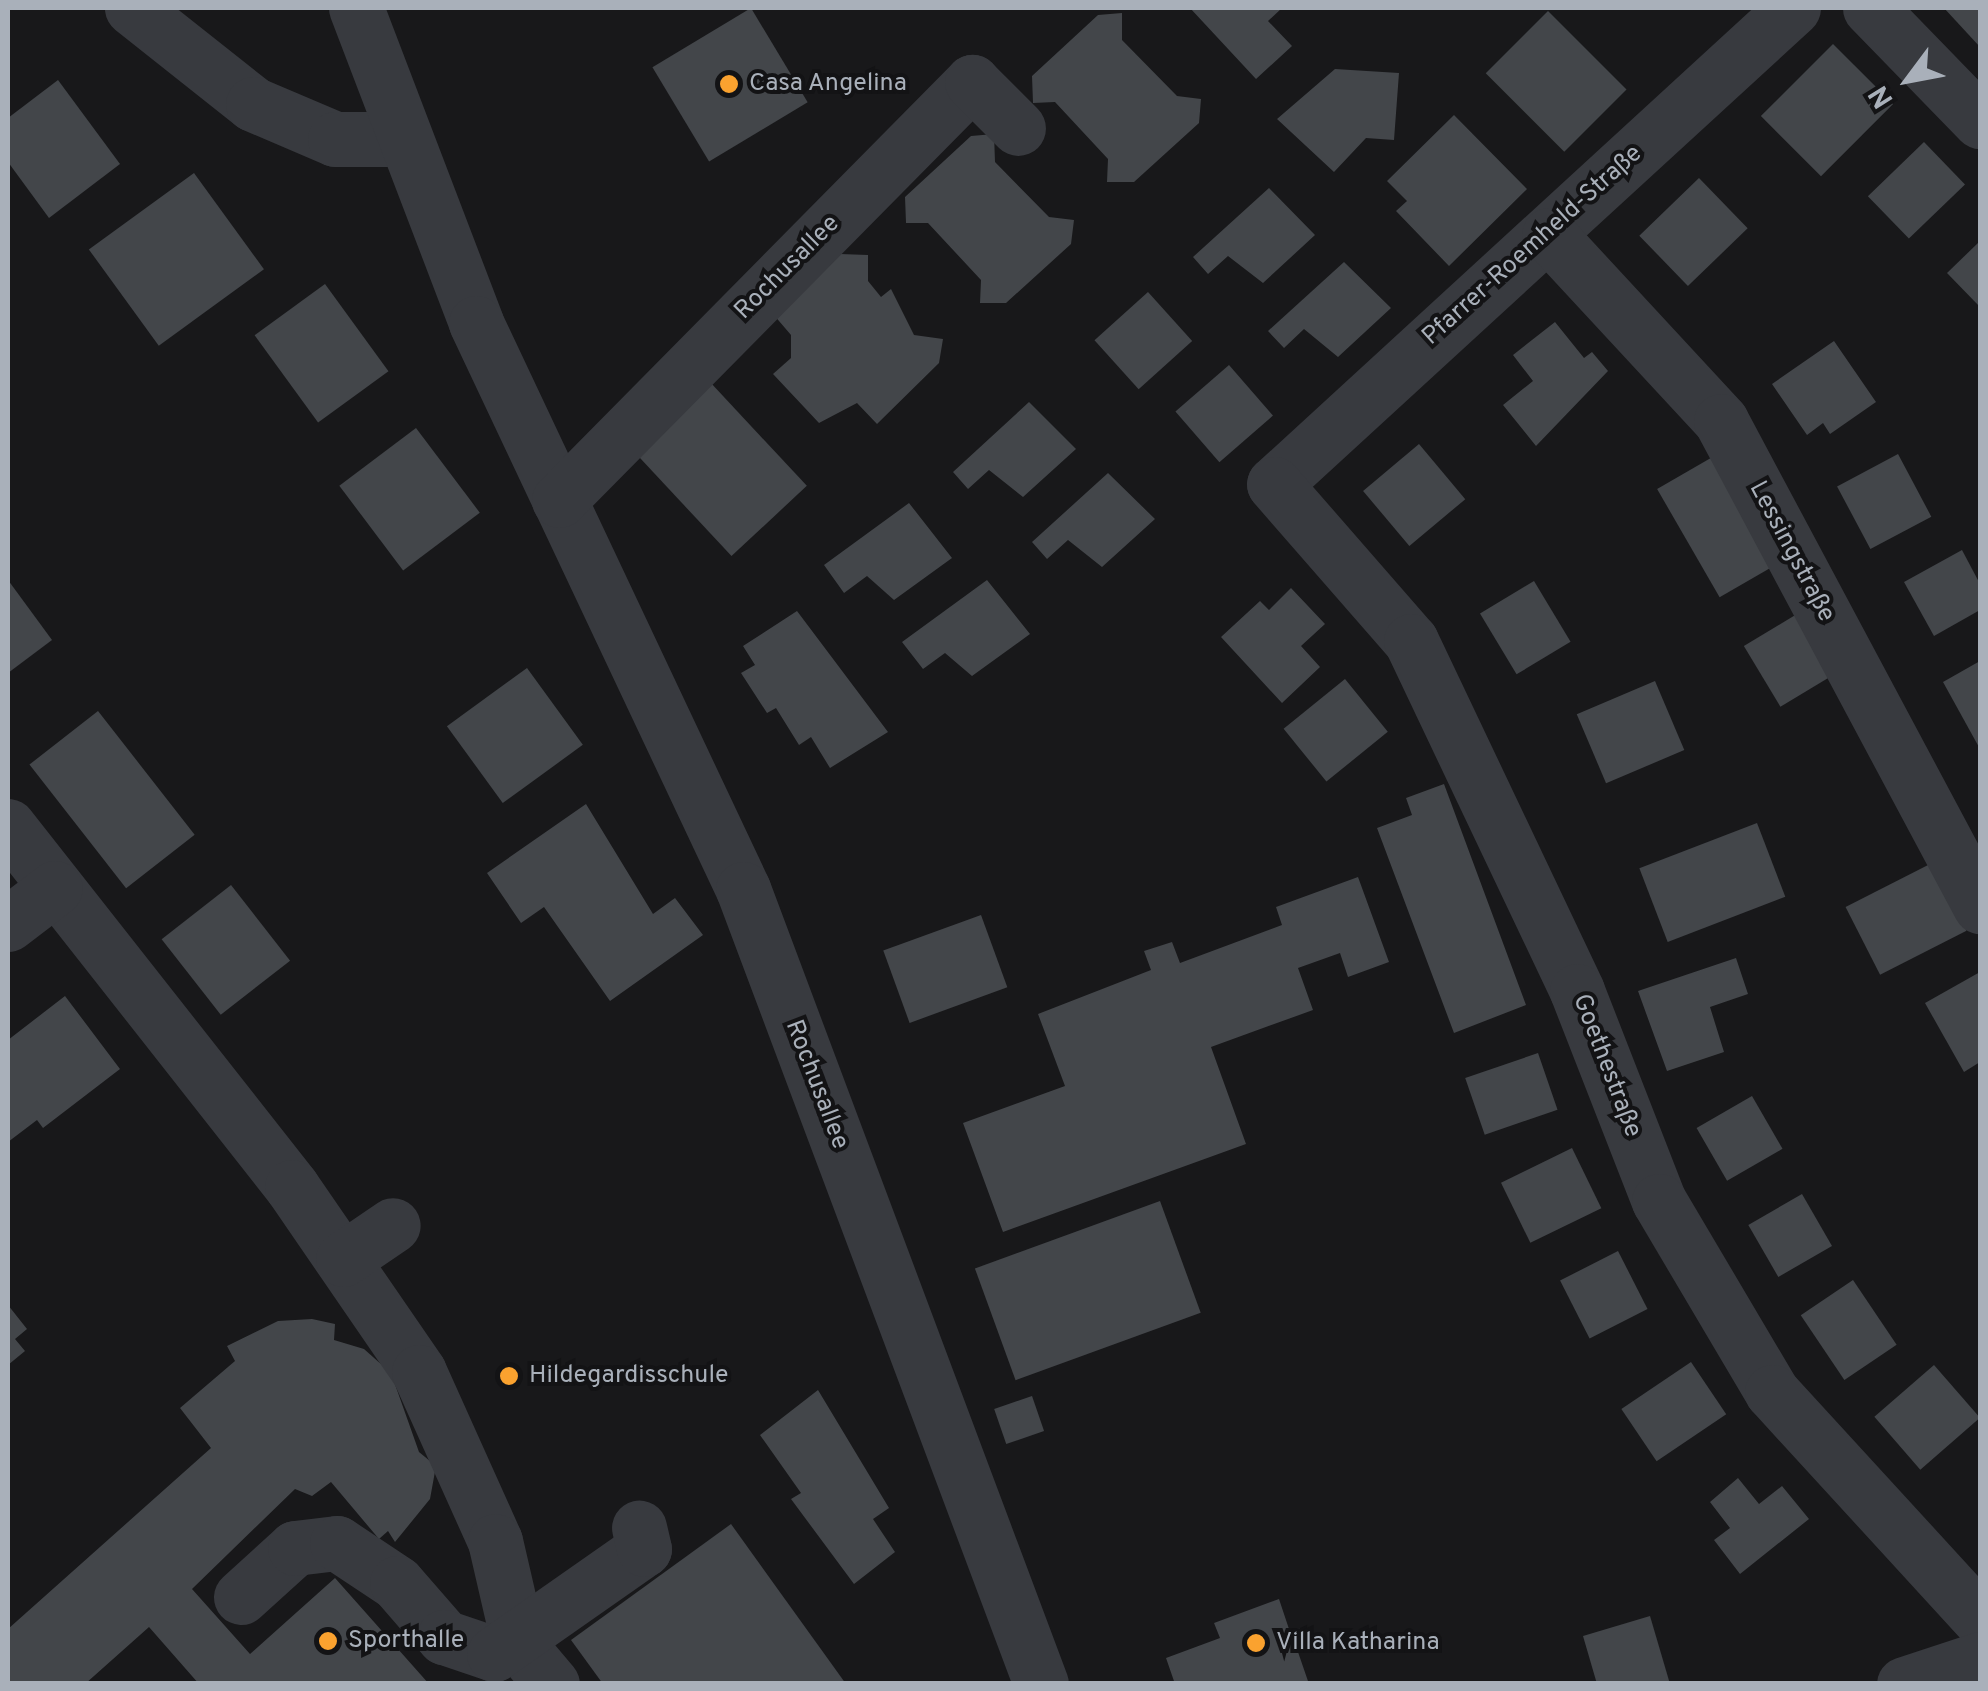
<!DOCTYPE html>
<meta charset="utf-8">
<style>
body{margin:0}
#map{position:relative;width:1988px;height:1691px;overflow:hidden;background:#18181a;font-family:Overpass,sans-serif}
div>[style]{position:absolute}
.building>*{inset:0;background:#43464a;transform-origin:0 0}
.minor>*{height:55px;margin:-27.5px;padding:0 27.5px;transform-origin:27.5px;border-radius:27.5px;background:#383a3f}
.dots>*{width:28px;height:28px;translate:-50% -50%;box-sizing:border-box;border:5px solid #131315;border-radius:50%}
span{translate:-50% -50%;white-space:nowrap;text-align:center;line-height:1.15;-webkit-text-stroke:8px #131315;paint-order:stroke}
.poi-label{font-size:25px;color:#a9b0ba}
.left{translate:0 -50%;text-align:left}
.street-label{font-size:25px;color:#a9b0ba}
.frame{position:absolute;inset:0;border:10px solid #a9b0ba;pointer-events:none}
.north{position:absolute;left:1858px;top:30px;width:100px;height:100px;-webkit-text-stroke:8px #131315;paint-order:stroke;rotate:238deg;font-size:28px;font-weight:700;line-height:40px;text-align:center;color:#a9b0ba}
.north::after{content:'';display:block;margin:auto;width:35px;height:45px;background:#a9b0ba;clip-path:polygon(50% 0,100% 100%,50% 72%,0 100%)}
</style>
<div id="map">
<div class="building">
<i style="left:751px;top:8px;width:110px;height:115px;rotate:59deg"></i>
<i style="clip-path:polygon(1190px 8px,1282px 8px,1268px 21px,1292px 46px,1256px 79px)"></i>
<i style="clip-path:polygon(1944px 8px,1980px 8px,1980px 47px)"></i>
<i style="left:1548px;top:11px;width:111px;height:88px;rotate:45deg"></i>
<i style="clip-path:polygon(1122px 13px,1122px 40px,1177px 96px,1201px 99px,1199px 123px,1134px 182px,1107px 182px,1108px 159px,1055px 102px,1033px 103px,1032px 76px,1098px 15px)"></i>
<i style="left:1833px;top:44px;width:85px;height:102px;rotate:45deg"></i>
<i style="clip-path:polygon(1335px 69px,1399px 73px,1394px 140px,1366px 138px,1334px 172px,1277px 119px)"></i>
<i style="clip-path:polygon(58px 80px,120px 164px,49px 218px,8px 162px,8px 118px)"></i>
<i style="clip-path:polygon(1454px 115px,1527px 189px,1449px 266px,1396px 211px,1407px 201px,1387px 181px)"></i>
<i style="clip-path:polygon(994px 134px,995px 162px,1049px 217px,1074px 220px,1071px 244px,1006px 303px,980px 303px,981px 280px,928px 223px,906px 223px,905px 197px,971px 136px)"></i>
<i style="left:1924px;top:142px;width:59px;height:78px;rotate:46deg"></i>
<i style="left:194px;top:173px;width:119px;height:130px;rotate:54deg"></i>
<i style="left:1699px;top:178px;width:70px;height:83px;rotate:46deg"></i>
<i style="clip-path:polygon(1269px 188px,1315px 235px,1263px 283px,1228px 256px,1208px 274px,1193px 257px)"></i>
<i style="clip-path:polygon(1980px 241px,1980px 307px,1947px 273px)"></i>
<i style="clip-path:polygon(840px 254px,868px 255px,868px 281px,881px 297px,891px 289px,914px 335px,943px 339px,939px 363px,877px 424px,857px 403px,819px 423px,773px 374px,791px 358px,791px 335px,773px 314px)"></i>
<i style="clip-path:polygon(1344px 262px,1391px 308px,1338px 357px,1304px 329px,1284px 348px,1268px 331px)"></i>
<i style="left:325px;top:284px;width:108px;height:87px;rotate:54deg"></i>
<i style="left:1148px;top:292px;width:66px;height:72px;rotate:48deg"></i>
<i style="clip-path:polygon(1555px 322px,1584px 358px,1592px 352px,1608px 371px,1536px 446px,1503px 405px,1533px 381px,1513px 355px)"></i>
<i style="clip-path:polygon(1834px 341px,1876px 402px,1830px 434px,1823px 423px,1807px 435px,1772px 384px)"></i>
<i style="left:1229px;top:365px;width:67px;height:71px;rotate:49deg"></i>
<i style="left:710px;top:382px;width:142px;height:103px;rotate:47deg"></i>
<i style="clip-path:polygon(1029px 402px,1076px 449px,1023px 497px,989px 470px,968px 489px,953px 472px)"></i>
<i style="left:416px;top:428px;width:106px;height:96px;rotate:53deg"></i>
<i style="left:1419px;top:444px;width:72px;height:73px;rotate:50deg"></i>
<i style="left:1898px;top:454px;width:71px;height:69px;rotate:62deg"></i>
<i style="left:1716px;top:455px;width:125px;height:68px;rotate:60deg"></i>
<i style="clip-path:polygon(1108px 473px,1155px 519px,1102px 567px,1068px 540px,1047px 559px,1032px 542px)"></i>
<i style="clip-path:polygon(909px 503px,952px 558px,894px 600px,867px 576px,844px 593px,824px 565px)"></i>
<i style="clip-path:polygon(1962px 550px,1980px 584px,1980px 610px,1934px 636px,1904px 582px)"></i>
<i style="clip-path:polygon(8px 580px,52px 640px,8px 673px)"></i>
<i style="clip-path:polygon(987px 580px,1030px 634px,972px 676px,945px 653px,923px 669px,902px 642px)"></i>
<i style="left:1534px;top:581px;width:71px;height:63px;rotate:59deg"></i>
<i style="clip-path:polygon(1291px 588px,1325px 624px,1301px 646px,1320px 667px,1282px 703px,1221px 637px,1260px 601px,1269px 610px)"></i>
<i style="clip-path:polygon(797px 611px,888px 732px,830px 768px,811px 737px,799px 745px,776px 708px,767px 713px,741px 673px,755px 665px,743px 646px)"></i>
<i style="left:1797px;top:614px;width:71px;height:62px;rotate:59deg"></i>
<i style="clip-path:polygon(1980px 661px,1980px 749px,1943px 682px)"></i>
<i style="left:527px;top:668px;width:95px;height:99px;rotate:54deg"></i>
<i style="left:1345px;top:679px;width:68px;height:79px;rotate:51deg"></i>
<i style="left:1655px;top:681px;width:75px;height:85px;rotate:67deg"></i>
<i style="left:98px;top:711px;width:157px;height:87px;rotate:52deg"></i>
<i style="clip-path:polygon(1444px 784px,1526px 1005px,1454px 1033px,1377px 828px,1412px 815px,1406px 798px)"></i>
<i style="clip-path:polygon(586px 804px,653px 914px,675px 898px,703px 935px,610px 1001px,544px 907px,521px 923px,487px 873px)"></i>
<i style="left:1757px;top:823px;width:79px;height:126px;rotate:69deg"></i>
<i style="left:1932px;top:863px;width:76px;height:97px;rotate:63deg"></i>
<i style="clip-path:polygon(1358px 877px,1389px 962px,1348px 977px,1340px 953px,1298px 968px,1313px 1010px,1211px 1047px,1246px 1144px,1003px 1232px,963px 1123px,1065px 1086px,1038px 1014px,1151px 970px,1144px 951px,1172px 942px,1180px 963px,1282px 925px,1276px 907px)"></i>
<i style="left:231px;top:885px;width:96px;height:88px;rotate:52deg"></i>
<i style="left:981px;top:915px;width:77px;height:104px;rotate:70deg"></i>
<i style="clip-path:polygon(1736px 958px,1748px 994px,1710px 1007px,1724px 1052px,1667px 1071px,1638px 991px)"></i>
<i style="clip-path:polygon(1980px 972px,1980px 1062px,1964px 1072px,1925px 1003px)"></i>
<i style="clip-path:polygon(65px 996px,120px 1069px,43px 1128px,37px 1120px,8px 1142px,8px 1040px)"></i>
<i style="left:1538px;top:1053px;width:60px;height:77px;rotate:71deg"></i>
<i style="left:1752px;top:1096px;width:61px;height:64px;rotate:60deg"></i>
<i style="left:1572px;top:1148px;width:67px;height:79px;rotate:64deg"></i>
<i style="left:1802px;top:1194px;width:60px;height:62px;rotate:60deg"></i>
<i style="left:1160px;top:1201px;width:119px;height:197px;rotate:70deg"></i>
<i style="left:1618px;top:1251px;width:65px;height:65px;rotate:63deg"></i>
<i style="left:1853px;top:1280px;width:78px;height:63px;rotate:56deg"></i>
<i style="clip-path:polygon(8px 1305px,27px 1329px,15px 1339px,25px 1351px,8px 1365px)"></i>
<i style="clip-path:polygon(312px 1319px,335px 1324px,334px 1340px,364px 1349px,391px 1373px,419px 1452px,436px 1466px,430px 1499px,395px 1542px,388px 1531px,379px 1539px,331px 1482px,312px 1496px,295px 1489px,192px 1589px,250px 1654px,335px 1578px,429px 1684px,199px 1684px,149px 1627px,85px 1684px,8px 1684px,8px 1629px,211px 1448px,180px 1408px,235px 1361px,227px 1346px,278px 1321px)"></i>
<i style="left:1691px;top:1362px;width:63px;height:84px;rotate:56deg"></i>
<i style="left:1934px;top:1365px;width:70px;height:79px;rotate:49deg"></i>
<i style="clip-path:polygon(818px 1390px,889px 1508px,873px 1519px,895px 1552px,854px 1584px,791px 1499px,801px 1493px,760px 1435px)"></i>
<i style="left:1032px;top:1396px;width:37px;height:40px;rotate:71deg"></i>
<i style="clip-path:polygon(1738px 1478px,1759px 1504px,1782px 1486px,1809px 1519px,1740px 1574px,1714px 1540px,1730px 1528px,1710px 1502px)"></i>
<i style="clip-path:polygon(731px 1524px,846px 1684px,603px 1684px,571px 1640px)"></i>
<i style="clip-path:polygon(1279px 1599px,1290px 1632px,1301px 1628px,1308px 1648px,1298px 1652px,1309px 1684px,1175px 1684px,1166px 1658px,1220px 1638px,1214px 1623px)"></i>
<i style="clip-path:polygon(1650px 1616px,1670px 1684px,1597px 1684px,1583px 1636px)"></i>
</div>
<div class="minor">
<i style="left:132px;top:8px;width:154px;rotate:38.4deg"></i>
<i style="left:253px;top:104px;width:89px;rotate:23.1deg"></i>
<i style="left:335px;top:139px;width:65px"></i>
<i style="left:356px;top:8px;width:337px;rotate:69.1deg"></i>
<i style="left:476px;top:323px;width:626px;rotate:64.75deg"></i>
<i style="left:743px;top:889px;width:849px;rotate:69.45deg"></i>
<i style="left:1793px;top:8px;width:704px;rotate:137.47deg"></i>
<i style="left:1274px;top:484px;width:208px;rotate:48.9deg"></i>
<i style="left:1411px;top:641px;width:387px;rotate:64.6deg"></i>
<i style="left:1577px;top:991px;width:225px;rotate:68.7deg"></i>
<i style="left:1659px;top:1201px;width:222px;rotate:59.4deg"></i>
<i style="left:1772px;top:1392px;width:308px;rotate:47.5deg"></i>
<i style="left:1870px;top:8px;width:158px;rotate:45.8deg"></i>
<i style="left:1549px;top:235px;width:253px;rotate:47.2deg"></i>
<i style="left:1721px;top:421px;width:550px;rotate:61.9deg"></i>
<i style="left:559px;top:500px;width:588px;rotate:-45.34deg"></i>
<i style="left:972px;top:82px;width:65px;rotate:45deg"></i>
<i style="left:8px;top:826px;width:459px;rotate:51.8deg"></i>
<i style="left:292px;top:1187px;width:224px;rotate:55.5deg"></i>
<i style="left:419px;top:1372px;width:185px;rotate:65.8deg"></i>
<i style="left:495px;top:1541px;width:107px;rotate:77deg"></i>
<i style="left:519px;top:1645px;width:51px;rotate:49.8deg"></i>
<i style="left:8px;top:924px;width:59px;rotate:-37.5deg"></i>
<i style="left:343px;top:1259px;width:60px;rotate:-34.2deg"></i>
<i style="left:241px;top:1597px;width:73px;rotate:-42.2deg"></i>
<i style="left:295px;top:1548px;width:42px;rotate:-6.8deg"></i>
<i style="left:337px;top:1543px;width:72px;rotate:33.7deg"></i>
<i style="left:397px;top:1583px;width:72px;rotate:49deg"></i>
<i style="left:444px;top:1637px;width:53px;rotate:18.8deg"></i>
<i style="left:494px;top:1654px;width:183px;rotate:-35deg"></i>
<i style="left:644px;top:1549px;width:22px;rotate:-103deg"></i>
<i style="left:1904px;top:1684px;width:80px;rotate:-18.2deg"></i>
</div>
<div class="dots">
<i style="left:729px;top:84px;background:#faa22f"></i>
<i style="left:509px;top:1376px;background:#faa22f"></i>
<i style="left:328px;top:1641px;background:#faa22f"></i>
<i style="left:1256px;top:1643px;background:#faa22f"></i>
</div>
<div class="poi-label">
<span class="left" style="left:749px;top:84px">Casa Angelina</span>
<span class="left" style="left:529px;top:1376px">Hildegardisschule</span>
<span class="left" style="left:348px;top:1641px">Sporthalle</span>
<span class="left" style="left:1276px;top:1643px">Villa Katharina</span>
</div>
<div class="street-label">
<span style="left:1533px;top:246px;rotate:-42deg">Pfarrer-Roemheld-Straße</span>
<span style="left:788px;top:268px;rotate:-45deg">Rochusallee</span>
<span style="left:1791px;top:552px;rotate:62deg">Lessingstraße</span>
<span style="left:1606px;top:1066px;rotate:69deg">Goethestraße</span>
<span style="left:816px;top:1085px;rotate:69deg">Rochusallee</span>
</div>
<div class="frame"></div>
<div class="north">N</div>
</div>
